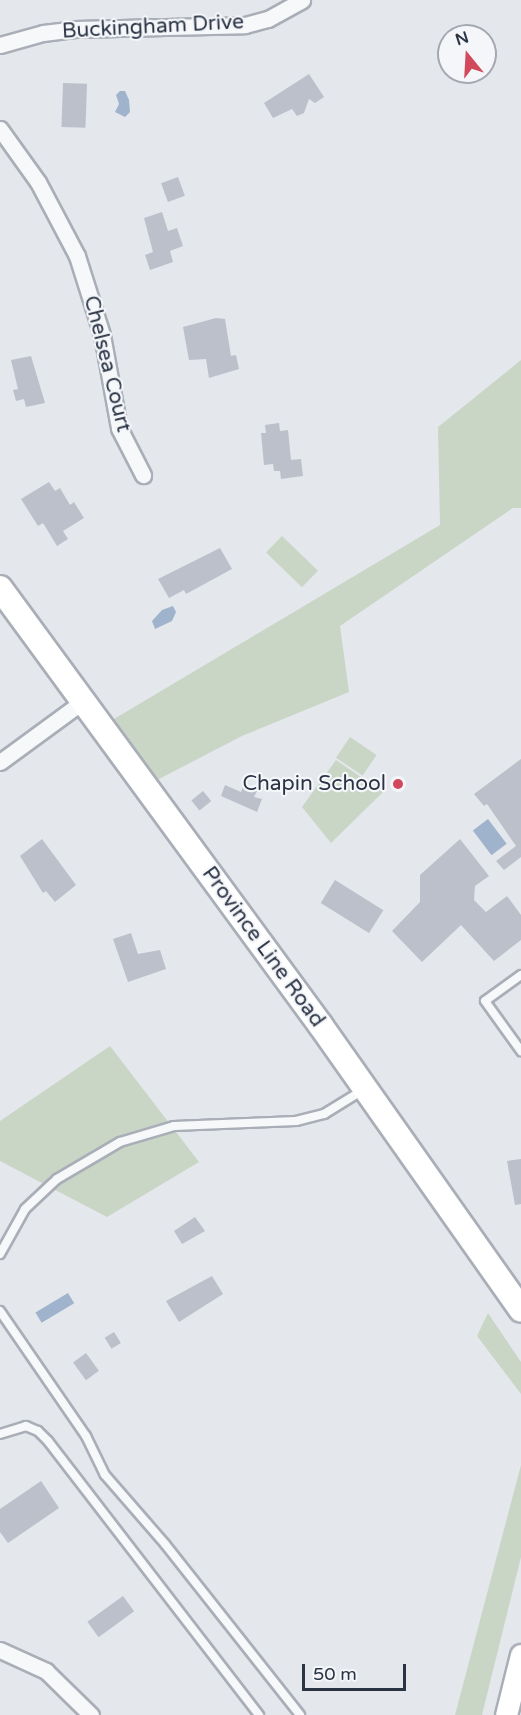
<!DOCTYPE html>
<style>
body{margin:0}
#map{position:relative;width:521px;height:1715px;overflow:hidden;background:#e4e7ec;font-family:"Varela Round",sans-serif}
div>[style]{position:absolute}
.green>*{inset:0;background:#c9d6c5;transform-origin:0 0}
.water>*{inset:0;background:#9fb4cc;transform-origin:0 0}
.building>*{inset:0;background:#bbc0ca;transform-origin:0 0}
.roads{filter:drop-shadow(2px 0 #a9aeb7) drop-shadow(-2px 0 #a9aeb7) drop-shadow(0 2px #a9aeb7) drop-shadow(0 -2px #a9aeb7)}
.service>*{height:8px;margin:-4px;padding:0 4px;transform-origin:4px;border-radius:4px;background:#f7f8fa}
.minor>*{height:15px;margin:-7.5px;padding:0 7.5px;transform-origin:7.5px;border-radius:7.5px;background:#f7f8fa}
.secondary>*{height:21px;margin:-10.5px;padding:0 10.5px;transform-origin:10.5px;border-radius:10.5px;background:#fff}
.primary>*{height:24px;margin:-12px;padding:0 12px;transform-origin:12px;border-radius:12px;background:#fff}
.dots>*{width:16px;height:16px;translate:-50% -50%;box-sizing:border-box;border:3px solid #f4f6f9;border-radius:50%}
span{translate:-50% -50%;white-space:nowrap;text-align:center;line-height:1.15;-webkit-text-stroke:4.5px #f4f6f9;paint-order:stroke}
.street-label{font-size:21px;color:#2b3445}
.poi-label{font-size:21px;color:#2b3445}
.right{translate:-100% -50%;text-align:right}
.north{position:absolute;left:437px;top:24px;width:60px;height:60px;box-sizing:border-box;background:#f4f6f9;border:2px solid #a4a8b1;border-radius:50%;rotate:342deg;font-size:16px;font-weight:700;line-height:24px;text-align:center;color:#2b3445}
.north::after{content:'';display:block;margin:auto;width:21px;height:27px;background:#d1495b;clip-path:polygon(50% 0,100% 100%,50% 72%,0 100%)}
.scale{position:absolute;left:302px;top:1664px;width:104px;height:27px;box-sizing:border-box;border:3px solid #2b3445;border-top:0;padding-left:8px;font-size:18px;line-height:21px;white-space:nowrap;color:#2b3445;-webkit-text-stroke:4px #f4f6f9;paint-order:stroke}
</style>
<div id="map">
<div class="green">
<i style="clip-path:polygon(521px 360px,521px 508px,513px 508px,340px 626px,349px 692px,242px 736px,157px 780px,114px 719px,440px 525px,438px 427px)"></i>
<i style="left:282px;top:536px;width:50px;height:23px;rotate:44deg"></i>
<i style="left:350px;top:737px;width:32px;height:25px;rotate:34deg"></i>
<i style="clip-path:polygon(336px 760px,383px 792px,331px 843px,302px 807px)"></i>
<i style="clip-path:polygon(110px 1046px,199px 1162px,107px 1217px,0 1161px,0 1121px)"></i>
<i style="clip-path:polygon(488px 1313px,521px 1362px,521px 1394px,477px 1336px)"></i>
<i style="clip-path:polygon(521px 1465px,521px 1557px,482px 1715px,455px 1715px)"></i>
</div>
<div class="water">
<i style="clip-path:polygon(120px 91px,125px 91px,129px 100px,130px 112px,125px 117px,115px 112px,119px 104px,116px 95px)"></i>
<i style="clip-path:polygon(173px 606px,176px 612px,172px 621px,155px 629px,152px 621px,162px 610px)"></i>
<i style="left:488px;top:819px;width:31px;height:19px;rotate:53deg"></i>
<i style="left:68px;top:1293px;width:12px;height:38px;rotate:59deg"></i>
</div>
<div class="building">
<i style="clip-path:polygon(309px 74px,324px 97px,315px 103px,309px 99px,304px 113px,297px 116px,292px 109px,273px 118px,264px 103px)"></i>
<i style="left:63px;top:83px;width:24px;height:44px;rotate:2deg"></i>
<i style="left:178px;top:177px;width:20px;height:18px;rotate:70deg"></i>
<i style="clip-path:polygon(162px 212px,168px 231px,177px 228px,183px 246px,170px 251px,173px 262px,150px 270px,145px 255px,153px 252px,144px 218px)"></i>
<i style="clip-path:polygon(216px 318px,225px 319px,231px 356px,236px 355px,239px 369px,209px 378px,206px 359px,189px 360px,183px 327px)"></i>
<i style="clip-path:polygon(31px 356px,45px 403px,26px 407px,24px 399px,16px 401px,13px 390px,18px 389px,11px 360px)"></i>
<i style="clip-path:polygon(279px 423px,280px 431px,288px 430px,291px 460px,301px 459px,303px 476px,281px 479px,280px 471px,274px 471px,273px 464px,264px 465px,261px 433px,266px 433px,265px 425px)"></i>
<i style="clip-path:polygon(49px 482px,55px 491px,60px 488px,70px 505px,74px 502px,84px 518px,63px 531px,68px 539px,57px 546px,43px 523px,38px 526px,21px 499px)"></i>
<i style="clip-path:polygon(220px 548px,232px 569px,186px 594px,184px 590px,169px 598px,158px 579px)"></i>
<i style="clip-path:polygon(521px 759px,521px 857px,504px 870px,496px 861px,516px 846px,487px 804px,484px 806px,474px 794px)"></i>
<i style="clip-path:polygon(225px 785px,241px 792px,243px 786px,257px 791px,254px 797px,262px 799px,257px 812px,221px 796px)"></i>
<i style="left:203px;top:791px;width:13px;height:15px;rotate:51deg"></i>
<i style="clip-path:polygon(42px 839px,76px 885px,55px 902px,46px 891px,43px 893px,20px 856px)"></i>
<i style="clip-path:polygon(460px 839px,489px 876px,475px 886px,474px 900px,486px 912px,507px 896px,521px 915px,521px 940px,494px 961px,461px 925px,422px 962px,392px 931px,420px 902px,420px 875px)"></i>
<i style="left:335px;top:880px;width:57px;height:27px;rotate:32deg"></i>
<i style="clip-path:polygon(131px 933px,138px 954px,160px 950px,166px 969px,128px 982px,113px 939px)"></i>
<i style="clip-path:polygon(521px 1159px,521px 1204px,515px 1205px,507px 1161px)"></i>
<i style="clip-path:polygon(195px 1217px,205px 1231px,182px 1244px,174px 1231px)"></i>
<i style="clip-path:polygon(212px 1276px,223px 1294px,179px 1322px,166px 1301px)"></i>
<i style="left:114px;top:1332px;width:13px;height:11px;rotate:58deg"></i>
<i style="left:86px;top:1353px;width:22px;height:16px;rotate:54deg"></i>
<i style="clip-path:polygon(41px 1481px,59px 1508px,8px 1543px,0 1532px,0 1509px)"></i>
<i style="left:123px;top:1596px;width:19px;height:44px;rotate:54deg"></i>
</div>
<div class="roads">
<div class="service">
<i style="left:521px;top:975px;width:44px;rotate:144.2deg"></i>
<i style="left:485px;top:1001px;width:62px;rotate:54.2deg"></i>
<i style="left:0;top:1254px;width:51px;rotate:-60.9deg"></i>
<i style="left:25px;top:1209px;width:44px;rotate:-43.2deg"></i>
<i style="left:57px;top:1179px;width:73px;rotate:-30.4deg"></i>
<i style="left:120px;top:1142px;width:56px;rotate:-16.5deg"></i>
<i style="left:174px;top:1126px;width:122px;rotate:-2.3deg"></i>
<i style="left:296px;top:1121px;width:29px;rotate:-14deg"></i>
<i style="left:324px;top:1114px;width:46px;rotate:-31.6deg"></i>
<i style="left:0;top:1311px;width:152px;rotate:55.5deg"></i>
<i style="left:86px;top:1436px;width:43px;rotate:64deg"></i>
<i style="left:105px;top:1475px;width:91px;rotate:49deg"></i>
<i style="left:165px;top:1544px;width:218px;rotate:51.7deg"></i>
<i style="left:0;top:1434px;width:27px;rotate:-17deg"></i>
<i style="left:26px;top:1426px;width:13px;rotate:23deg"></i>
<i style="left:38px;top:1431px;width:14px;rotate:45deg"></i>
<i style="left:48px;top:1441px;width:346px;rotate:52.4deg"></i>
</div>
<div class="minor">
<i style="left:0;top:45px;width:45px;rotate:-15.6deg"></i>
<i style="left:43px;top:33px;width:32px;rotate:-7deg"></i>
<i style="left:75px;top:29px;width:170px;rotate:-1.3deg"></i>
<i style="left:245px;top:25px;width:24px;rotate:-15deg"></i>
<i style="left:268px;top:19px;width:39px;rotate:-29deg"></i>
<i style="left:0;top:129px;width:65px;rotate:54.4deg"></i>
<i style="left:38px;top:182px;width:84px;rotate:62.2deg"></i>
<i style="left:77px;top:256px;width:83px;rotate:72.4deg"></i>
<i style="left:102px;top:335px;width:95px;rotate:79.6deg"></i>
<i style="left:119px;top:428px;width:53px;rotate:62.9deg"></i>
<i style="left:0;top:762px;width:102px;rotate:-36.2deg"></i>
<i style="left:0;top:1650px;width:51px;rotate:24.5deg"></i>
<i style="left:46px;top:1671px;width:63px;rotate:44.4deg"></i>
</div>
<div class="secondary">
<i style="left:506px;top:1715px;width:62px;rotate:-76deg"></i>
</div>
<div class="primary">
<i style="left:0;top:588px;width:543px;rotate:53.76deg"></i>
<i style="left:321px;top:1026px;width:347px;rotate:54.8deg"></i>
</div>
</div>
<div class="dots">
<i style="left:398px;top:784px;background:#d1495b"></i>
</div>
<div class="street-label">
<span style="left:153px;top:27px;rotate:-3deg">Buckingham Drive</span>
<span style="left:107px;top:364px;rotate:76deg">Chelsea Court</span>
<span style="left:263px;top:947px;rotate:54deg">Province Line Road</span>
</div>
<div class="poi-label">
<span class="right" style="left:386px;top:784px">Chapin School</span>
</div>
<div class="north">N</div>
<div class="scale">50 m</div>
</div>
